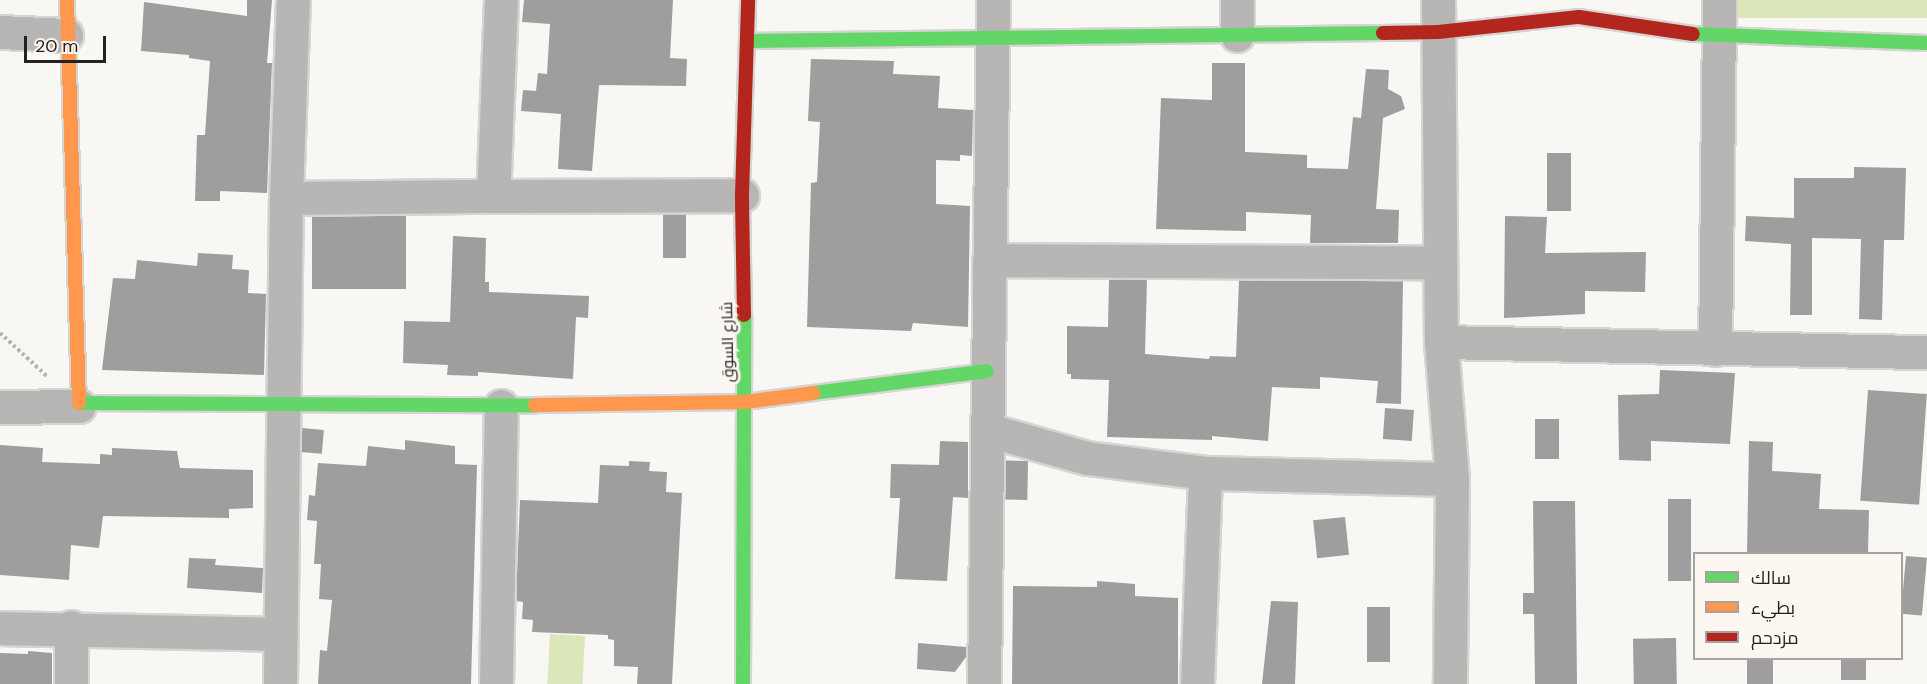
<!DOCTYPE html>
<meta charset="utf-8">
<style>
body{margin:0}
#map{position:relative;width:1927px;height:684px;overflow:hidden;background:#f9f7f4;font-family:"DM Sans",Cairo,sans-serif}
div>[style]{position:absolute}
.green>*{inset:0;background:#dbe6b9;transform-origin:0 0}
.building>*{inset:0;background:#9f9d9d;transform-origin:0 0}
.path>*{height:4px;margin-top:-2px;transform-origin:0;background:repeating-linear-gradient(90deg,#b5b4b3 0 3px,transparent 0 6px)}
.roads{filter:drop-shadow(2px 0 #d6d5d3) drop-shadow(-2px 0 #d6d5d3) drop-shadow(0 2px #d6d5d3) drop-shadow(0 -2px #d6d5d3)}
.street>*{height:33px;margin:-16.5px;padding:0 16.5px;transform-origin:16.5px;border-radius:16.5px;background:#b7b6b5}
.fast>*{height:14px;margin:-7px;padding:0 7px;transform-origin:7px;border-radius:7px;background:#63d668}
.slow>*{height:14px;margin:-7px;padding:0 7px;transform-origin:7px;border-radius:7px;background:#ff974d}
.jam>*{height:14px;margin:-7px;padding:0 7px;transform-origin:7px;border-radius:7px;background:#b3261e}
span{translate:-50% -50%;white-space:nowrap;text-align:center;line-height:1.15;-webkit-text-stroke:6px #fcf7f1;paint-order:stroke}
.street-label{font-size:16px;color:#242220}
.legend{position:absolute;left:1693px;top:552px;width:210px;height:108px;box-sizing:border-box;background:#fcf7f1;border:2px solid #a6a29d;margin:0;padding:8px 10px;list-style:none;font-size:18px;color:#242220}
.legend li{display:flex;align-items:center;gap:12px;height:30px}
.legend b{width:30px;border:2px solid #a6a29d}
.scale{position:absolute;left:24px;top:36px;width:82px;height:27px;box-sizing:border-box;border:3px solid #242220;border-top:0;padding-left:8px;font-size:18px;line-height:21px;white-space:nowrap;color:#242220;-webkit-text-stroke:4px #fcf7f1;paint-order:stroke}
</style>
<div id="map">
<div class="green">
<i style="left:1723px;top:0;width:204px;height:18px"></i>
<i style="left:550px;top:634px;width:35px;height:50px;rotate:3deg"></i>
</div>
<div class="building">
<i style="clip-path:polygon(247px 0,272px 0,267px 63px,272px 63px,267px 193px,220px 191px,220px 201px,195px 201px,197px 135px,205px 135px,210px 61px,189px 58px,189px 55px,141px 51px,144px 2px,247px 16px)"></i>
<i style="clip-path:polygon(524px 0,673px 0,670px 58px,687px 59px,686px 86px,599px 85px,592px 171px,558px 169px,561px 114px,521px 111px,523px 90px,536px 91px,538px 73px,547px 74px,550px 24px,522px 22px)"></i>
<i style="clip-path:polygon(811px 59px,894px 61px,893px 74px,940px 76px,938px 108px,973px 110px,972px 156px,960px 155px,960px 161px,936px 160px,936px 204px,970px 206px,968px 327px,913px 323px,911px 331px,807px 327px,811px 183px,817px 182px,820px 122px,808px 121px)"></i>
<i style="clip-path:polygon(1212px 63px,1245px 63px,1245px 152px,1307px 155px,1307px 168px,1348px 169px,1353px 117px,1361px 118px,1366px 69px,1389px 70px,1388px 89px,1401px 96px,1405px 109px,1383px 118px,1376px 209px,1399px 210px,1398px 243px,1310px 243px,1311px 215px,1246px 212px,1246px 231px,1156px 229px,1161px 98px,1212px 100px)"></i>
<i style="left:1547px;top:153px;width:24px;height:58px"></i>
<i style="clip-path:polygon(1854px 167px,1906px 168px,1904px 240px,1884px 240px,1882px 320px,1859px 319px,1861px 239px,1812px 238px,1812px 315px,1790px 315px,1791px 244px,1745px 241px,1746px 216px,1794px 218px,1794px 178px,1854px 178px)"></i>
<i style="left:663px;top:214px;width:23px;height:44px"></i>
<i style="left:312px;top:216px;width:94px;height:73px"></i>
<i style="clip-path:polygon(1505px 216px,1547px 217px,1545px 253px,1646px 252px,1645px 292px,1585px 291px,1585px 314px,1504px 318px)"></i>
<i style="clip-path:polygon(453px 236px,486px 238px,485px 282px,489px 282px,489px 292px,589px 296px,588px 318px,576px 317px,573px 379px,478px 372px,478px 376px,447px 375px,448px 365px,403px 363px,404px 321px,450px 322px)"></i>
<i style="clip-path:polygon(198px 253px,233px 255px,232px 269px,249px 270px,248px 293px,266px 294px,264px 375px,102px 370px,113px 278px,135px 279px,137px 260px,197px 266px)"></i>
<i style="clip-path:polygon(1109px 279px,1147px 279px,1145px 354px,1209px 359px,1210px 356px,1236px 357px,1239px 280px,1403px 281px,1401px 404px,1376px 403px,1378px 381px,1320px 377px,1320px 389px,1272px 387px,1268px 441px,1212px 436px,1212px 440px,1107px 437px,1109px 380px,1071px 379px,1071px 374px,1067px 374px,1067px 326px,1108px 327px)"></i>
<i style="clip-path:polygon(1660px 370px,1735px 373px,1730px 444px,1651px 441px,1651px 461px,1619px 460px,1618px 395px,1659px 394px)"></i>
<i style="left:1868px;top:390px;width:59px;height:111px;rotate:4deg"></i>
<i style="left:1385px;top:408px;width:29px;height:31px;rotate:4deg"></i>
<i style="left:1535px;top:419px;width:24px;height:40px"></i>
<i style="left:302px;top:428px;width:22px;height:24px;rotate:5deg"></i>
<i style="clip-path:polygon(405px 440px,455px 446px,455px 464px,477px 465px,471px 684px,318px 684px,320px 650px,327px 651px,332px 600px,319px 599px,321px 564px,314px 564px,317px 521px,307px 520px,309px 495px,315px 496px,318px 463px,366px 466px,368px 446px,405px 450px)"></i>
<i style="clip-path:polygon(940px 441px,968px 442px,968px 498px,953px 497px,947px 581px,895px 579px,900px 498px,890px 498px,891px 464px,939px 465px)"></i>
<i style="clip-path:polygon(1749px 441px,1773px 442px,1772px 471px,1821px 474px,1819px 509px,1869px 510px,1868px 554px,1747px 554px)"></i>
<i style="clip-path:polygon(0 445px,43px 448px,42px 462px,100px 464px,100px 454px,112px 455px,112px 448px,177px 451px,180px 468px,253px 470px,253px 508px,229px 509px,229px 518px,103px 516px,99px 548px,71px 545px,69px 580px,0 575px)"></i>
<i style="clip-path:polygon(629px 461px,650px 462px,649px 471px,667px 472px,666px 492px,682px 493px,672px 684px,637px 684px,638px 667px,614px 666px,614px 640px,608px 639px,608px 635px,532px 632px,533px 620px,522px 619px,523px 602px,516px 601px,520px 500px,598px 503px,600px 465px,629px 466px)"></i>
<i style="left:1028px;top:461px;width:39px;height:22px;rotate:91deg"></i>
<i style="left:1668px;top:499px;width:23px;height:82px"></i>
<i style="clip-path:polygon(1533px 501px,1575px 501px,1577px 684px,1535px 684px,1534px 614px,1523px 614px,1523px 593px,1534px 593px)"></i>
<i style="left:1345px;top:517px;width:38px;height:32px;rotate:84deg"></i>
<i style="left:1906px;top:556px;width:21px;height:58px;rotate:5deg"></i>
<i style="clip-path:polygon(189px 558px,216px 559px,215px 565px,263px 568px,262px 593px,187px 588px)"></i>
<i style="clip-path:polygon(1097px 581px,1135px 584px,1135px 596px,1178px 598px,1178px 684px,1012px 684px,1013px 586px,1097px 587px)"></i>
<i style="clip-path:polygon(1271px 601px,1298px 602px,1295px 684px,1262px 684px)"></i>
<i style="left:1367px;top:607px;width:23px;height:55px"></i>
<i style="left:1676px;top:638px;width:46px;height:43px;rotate:89deg"></i>
<i style="clip-path:polygon(918px 643px,966px 647px,966px 657px,955px 672px,917px 669px)"></i>
<i style="clip-path:polygon(28px 651px,52px 653px,52px 684px,0 684px,0 653px,28px 654px)"></i>
<i style="left:1747px;top:658px;width:26px;height:26px"></i>
<i style="left:1841px;top:658px;width:25px;height:22px"></i>
</div>
<div class="path">
<i style="left:0;top:333px;width:65px;rotate:42.5deg"></i>
</div>
<div class="roads">
<div class="street">
<i style="left:501px;top:0;width:196px;rotate:92.3deg"></i>
<i style="left:493px;top:196px;width:249px;rotate:-0.2deg"></i>
<i style="left:1438px;top:0;width:342px;rotate:89.5deg"></i>
<i style="left:1441px;top:342px;width:137px;rotate:85.4deg"></i>
<i style="left:1452px;top:479px;width:205px;rotate:90.6deg"></i>
<i style="left:0;top:32px;width:66px;rotate:2.6deg"></i>
<i style="left:1237px;top:35px;width:35px;rotate:-90deg"></i>
<i style="left:286px;top:198px;width:207px;rotate:-0.6deg"></i>
<i style="left:989px;top:260px;width:451px;rotate:0.3deg"></i>
<i style="left:1441px;top:342px;width:486px;rotate:1.2deg"></i>
<i style="left:1715px;top:349px;width:349px;rotate:-89.3deg"></i>
<i style="left:0;top:407px;width:79px;rotate:-0.7deg"></i>
<i style="left:988px;top:430px;width:103px;rotate:15.8deg"></i>
<i style="left:1087px;top:458px;width:119px;rotate:7.2deg"></i>
<i style="left:1205px;top:473px;width:247px;rotate:1.4deg"></i>
<i style="left:0;top:628px;width:281px;rotate:1.2deg"></i>
<i style="left:71px;top:684px;width:57px;rotate:-90deg"></i>
<i style="left:280px;top:684px;width:486px;rotate:-89.3deg"></i>
<i style="left:286px;top:198px;width:198px;rotate:-88deg"></i>
<i style="left:496px;top:684px;width:278px;rotate:-89deg"></i>
<i style="left:984px;top:684px;width:684px;rotate:-89.25deg"></i>
<i style="left:1197px;top:684px;width:211px;rotate:-87.8deg"></i>
</div>
<div class="fast">
<i style="left:1693px;top:34px;width:234px;rotate:2.2deg"></i>
<i style="left:747px;top:41px;width:636px;rotate:-0.72deg"></i>
<i style="left:813px;top:393px;width:175px;rotate:-7.2deg"></i>
<i style="left:79px;top:403px;width:456px;rotate:0.3deg"></i>
<i style="left:743px;top:684px;width:369px;rotate:-89.8deg"></i>
</div>
<div class="slow">
<i style="left:67px;top:0;width:403px;rotate:88.3deg"></i>
<i style="left:535px;top:405px;width:210px;rotate:-0.8deg"></i>
<i style="left:745px;top:402px;width:69px;rotate:-7.5deg"></i>
</div>
<div class="jam">
<i style="left:1383px;top:33px;width:55px;rotate:-1deg"></i>
<i style="left:1438px;top:32px;width:142px;rotate:-6.1deg"></i>
<i style="left:1579px;top:17px;width:115px;rotate:8.5deg"></i>
<i style="left:744px;top:315px;width:120px;rotate:-91deg"></i>
<i style="left:742px;top:195px;width:195px;rotate:-88.2deg"></i>
</div>
</div>
<div class="street-label">
<span style="left:728px;top:342px;rotate:-91deg">شارع السوق</span>
</div>
<ul class="legend">
<li><b style="height:8px;background:#63d668"></b>سالك</li>
<li><b style="height:8px;background:#ff974d"></b>بطيء</li>
<li><b style="height:8px;background:#b3261e"></b>مزدحم</li>
</ul>
<div class="scale">20 m</div>
</div>
